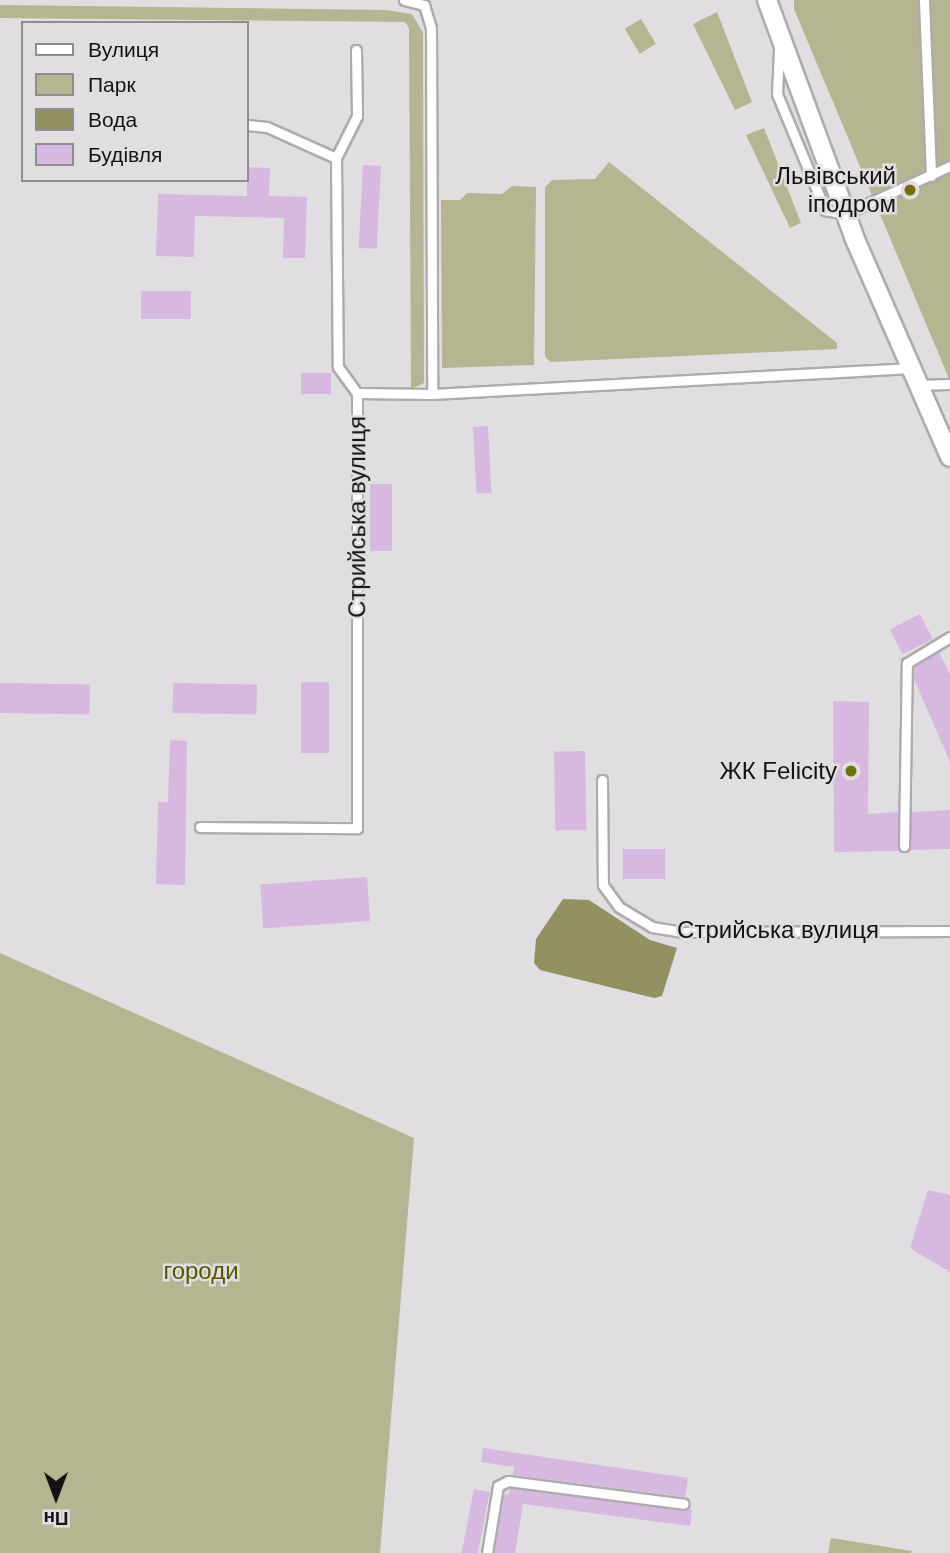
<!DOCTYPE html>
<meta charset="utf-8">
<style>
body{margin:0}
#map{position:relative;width:950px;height:1553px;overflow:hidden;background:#e1dee1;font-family:Arial,sans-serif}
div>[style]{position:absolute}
.green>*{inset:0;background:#b5b591;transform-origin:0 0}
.water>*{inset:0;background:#929162}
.building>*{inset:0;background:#d7b8e1;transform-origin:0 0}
.roads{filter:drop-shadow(2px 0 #aeabae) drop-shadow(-2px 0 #aeabae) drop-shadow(0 2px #aeabae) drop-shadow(0 -2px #aeabae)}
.service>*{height:9px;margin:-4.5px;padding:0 4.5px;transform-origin:4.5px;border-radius:4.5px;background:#fff}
.minor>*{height:18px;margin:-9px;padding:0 9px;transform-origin:9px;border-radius:9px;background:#fff}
.dots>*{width:19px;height:19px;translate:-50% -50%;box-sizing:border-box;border:4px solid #e1dee1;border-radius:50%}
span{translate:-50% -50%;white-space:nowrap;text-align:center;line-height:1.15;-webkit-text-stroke:5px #e1dee1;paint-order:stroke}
.poi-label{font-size:24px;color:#141314}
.right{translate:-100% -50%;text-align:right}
.street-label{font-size:24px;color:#141314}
.park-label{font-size:24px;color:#585500}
.legend{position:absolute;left:21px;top:21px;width:228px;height:161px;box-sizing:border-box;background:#e1dee1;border:2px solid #8f8d8f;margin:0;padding:9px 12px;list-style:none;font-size:21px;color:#141314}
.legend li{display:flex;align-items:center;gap:14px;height:35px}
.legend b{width:35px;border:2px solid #8f8d8f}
.north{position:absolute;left:21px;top:1462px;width:70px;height:70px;-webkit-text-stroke:5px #e1dee1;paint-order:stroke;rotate:180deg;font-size:19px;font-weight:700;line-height:28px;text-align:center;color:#141314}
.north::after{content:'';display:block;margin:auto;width:24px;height:32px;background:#141314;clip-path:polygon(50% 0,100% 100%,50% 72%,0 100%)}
</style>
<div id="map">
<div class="green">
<i style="clip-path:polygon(794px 0,950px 0,950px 381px,794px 9px)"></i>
<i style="clip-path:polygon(0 5px,386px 10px,412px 14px,423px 33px,424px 383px,411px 389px,409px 28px,405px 22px,0 18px)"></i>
<i style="clip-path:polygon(717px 12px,752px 102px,735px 110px,693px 24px)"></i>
<i style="left:641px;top:19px;width:29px;height:19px;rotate:59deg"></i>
<i style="clip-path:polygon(764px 128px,801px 223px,790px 228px,746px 135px)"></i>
<i style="clip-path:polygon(609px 162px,837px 343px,837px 349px,551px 362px,545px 357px,545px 187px,552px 180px,595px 179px)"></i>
<i style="clip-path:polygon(512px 186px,536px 187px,534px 365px,442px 368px,441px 200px,460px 200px,467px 193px,502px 194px)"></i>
<i style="clip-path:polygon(0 953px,414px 1138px,380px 1553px,0 1553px)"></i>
<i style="clip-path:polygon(831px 1538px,912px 1551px,911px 1553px,828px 1553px)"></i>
</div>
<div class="water">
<i style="clip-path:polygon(563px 899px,589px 900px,650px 940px,677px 948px,662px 996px,654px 998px,540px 970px,534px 963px,536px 939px)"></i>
</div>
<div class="building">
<i style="left:363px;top:165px;width:18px;height:83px;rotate:3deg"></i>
<i style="clip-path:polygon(247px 167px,270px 168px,269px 196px,307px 197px,305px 258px,283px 258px,284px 218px,195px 216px,194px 257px,156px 256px,158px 194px,247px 196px)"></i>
<i style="left:141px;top:291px;width:50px;height:28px"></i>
<i style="left:301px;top:373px;width:30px;height:21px"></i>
<i style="left:488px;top:426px;width:67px;height:15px;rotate:87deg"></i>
<i style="left:370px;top:484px;width:22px;height:67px"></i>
<i style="left:920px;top:614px;width:28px;height:34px;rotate:63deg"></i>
<i style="clip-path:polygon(939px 652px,950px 674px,950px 762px,914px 679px,914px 667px)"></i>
<i style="left:301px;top:682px;width:28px;height:71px"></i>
<i style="left:0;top:683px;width:90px;height:30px;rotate:1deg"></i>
<i style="left:173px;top:683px;width:84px;height:30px;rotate:1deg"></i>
<i style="clip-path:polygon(833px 701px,869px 702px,868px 814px,898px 812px,899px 851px,834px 852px)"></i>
<i style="clip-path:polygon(170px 740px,187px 741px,185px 885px,156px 884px,158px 802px,168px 802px)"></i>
<i style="left:585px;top:751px;width:79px;height:31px;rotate:89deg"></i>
<i style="clip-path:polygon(950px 810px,950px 849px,909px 850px,912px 812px)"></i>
<i style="left:623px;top:849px;width:42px;height:30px"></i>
<i style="left:367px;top:877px;width:44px;height:107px;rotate:86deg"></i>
<i style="clip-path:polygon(928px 1190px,950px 1195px,950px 1272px,910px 1248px)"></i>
<i style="clip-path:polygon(483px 1448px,688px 1478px,685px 1497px,513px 1475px,514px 1467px,481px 1462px)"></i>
<i style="clip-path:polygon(510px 1488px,692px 1510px,690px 1526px,523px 1504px,515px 1553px,494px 1553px,504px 1494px,509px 1495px)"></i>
<i style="left:474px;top:1489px;width:16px;height:65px;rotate:11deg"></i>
</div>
<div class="roads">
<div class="service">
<i style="left:404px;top:0;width:21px;rotate:14deg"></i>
<i style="left:424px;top:5px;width:24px;rotate:73deg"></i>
<i style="left:431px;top:28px;width:366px;rotate:89.8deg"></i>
<i style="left:924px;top:0;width:176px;rotate:87.7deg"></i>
<i style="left:779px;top:49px;width:45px;rotate:92.5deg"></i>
<i style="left:777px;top:94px;width:126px;rotate:67.5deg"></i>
<i style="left:825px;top:210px;width:20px;rotate:11deg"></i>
<i style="left:845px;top:214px;width:115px;rotate:-24.6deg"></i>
<i style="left:356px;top:50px;width:66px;rotate:89.1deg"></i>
<i style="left:357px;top:116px;width:47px;rotate:116.6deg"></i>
<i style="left:336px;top:158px;width:209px;rotate:89.5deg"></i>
<i style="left:338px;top:367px;width:32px;rotate:54deg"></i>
<i style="left:247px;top:125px;width:20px;rotate:6deg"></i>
<i style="left:267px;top:127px;width:76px;rotate:24.2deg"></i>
<i style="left:918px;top:385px;width:32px;rotate:-2deg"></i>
<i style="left:602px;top:780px;width:105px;rotate:89.5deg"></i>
<i style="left:603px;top:885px;width:27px;rotate:54deg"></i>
<i style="left:619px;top:907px;width:39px;rotate:31deg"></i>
<i style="left:652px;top:927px;width:30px;rotate:9deg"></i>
<i style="left:682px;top:932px;width:268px;rotate:-0.2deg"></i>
<i style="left:200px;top:827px;width:157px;rotate:0.4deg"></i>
<i style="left:357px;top:828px;width:435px;rotate:-90deg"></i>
<i style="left:357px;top:393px;width:75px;rotate:0.8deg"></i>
<i style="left:432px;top:394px;width:480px;rotate:-3.1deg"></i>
<i style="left:904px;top:846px;width:183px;rotate:-89.1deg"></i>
<i style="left:907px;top:663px;width:50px;rotate:-31.2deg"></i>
<i style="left:487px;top:1553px;width:68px;rotate:-80.7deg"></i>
<i style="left:498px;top:1486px;width:11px;rotate:-27deg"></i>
<i style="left:508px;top:1481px;width:177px;rotate:7.4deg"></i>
</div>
<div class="minor">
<i style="left:767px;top:0;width:252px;rotate:69.8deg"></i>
<i style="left:854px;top:237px;width:240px;rotate:66.4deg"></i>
</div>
</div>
<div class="dots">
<i style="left:910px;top:190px;background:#726f0f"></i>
<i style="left:851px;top:771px;background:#726f0f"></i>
</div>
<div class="poi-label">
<span class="right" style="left:896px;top:190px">Львівський<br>іподром</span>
<span class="right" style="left:837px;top:771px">ЖК Felicity</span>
</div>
<div class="street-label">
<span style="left:357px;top:517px;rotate:-90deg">Стрийська вулиця</span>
<span style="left:778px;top:930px">Стрийська вулиця</span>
</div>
<div class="park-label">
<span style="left:201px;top:1271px">городи</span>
</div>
<ul class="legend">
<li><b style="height:9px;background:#fff"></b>Вулиця</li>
<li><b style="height:19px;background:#b5b591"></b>Парк</li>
<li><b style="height:19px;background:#929162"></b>Вода</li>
<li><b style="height:19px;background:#d7b8e1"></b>Будівля</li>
</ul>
<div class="north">Пн</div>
</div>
